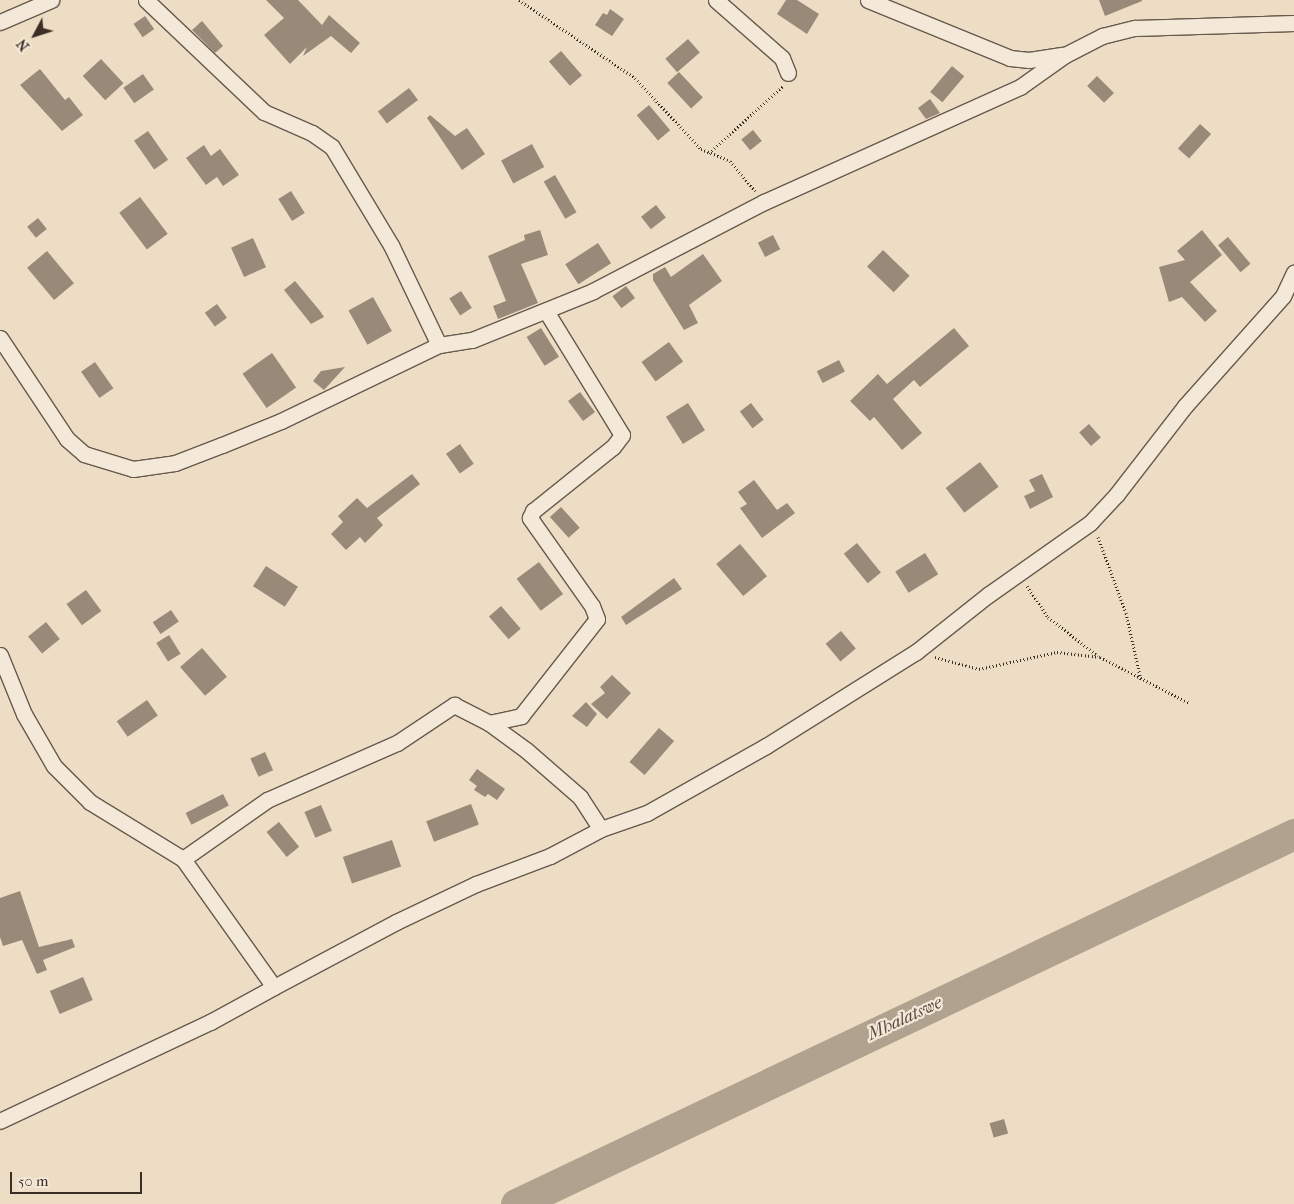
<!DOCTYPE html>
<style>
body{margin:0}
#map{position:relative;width:1294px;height:1204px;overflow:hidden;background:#eeddc5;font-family:"IM FELL French Canon",serif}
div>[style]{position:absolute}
.river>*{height:31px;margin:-15.5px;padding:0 15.5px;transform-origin:15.5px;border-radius:15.5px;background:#b1a28f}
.building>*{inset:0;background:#988978;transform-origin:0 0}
.path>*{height:3px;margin-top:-1.5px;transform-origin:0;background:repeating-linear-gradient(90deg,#3a2e25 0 1px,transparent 0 3.5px)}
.roads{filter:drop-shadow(1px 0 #675a4d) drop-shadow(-1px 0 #675a4d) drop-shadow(0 1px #675a4d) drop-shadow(0 -1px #675a4d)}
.street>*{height:15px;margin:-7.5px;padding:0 7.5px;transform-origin:7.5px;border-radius:7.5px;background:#f4e9d9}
span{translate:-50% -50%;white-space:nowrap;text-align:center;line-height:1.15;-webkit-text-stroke:4.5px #f4e9d9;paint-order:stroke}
.water-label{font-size:18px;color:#584b40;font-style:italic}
.north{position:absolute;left:10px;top:10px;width:50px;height:50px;-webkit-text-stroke:4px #f4e9d9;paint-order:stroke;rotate:230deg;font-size:14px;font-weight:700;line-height:20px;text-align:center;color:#3a2e25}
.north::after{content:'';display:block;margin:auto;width:18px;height:22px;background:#3a2e25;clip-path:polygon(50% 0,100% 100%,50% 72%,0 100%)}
.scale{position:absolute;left:10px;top:1172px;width:132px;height:22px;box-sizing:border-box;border:2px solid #3a2e25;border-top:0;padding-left:6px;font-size:15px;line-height:18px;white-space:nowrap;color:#3a2e25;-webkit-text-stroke:4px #f4e9d9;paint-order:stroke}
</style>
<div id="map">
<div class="river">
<i style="left:516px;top:1204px;width:862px;rotate:-25.43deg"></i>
</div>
<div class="building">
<i style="clip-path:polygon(266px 0,298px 0,322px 25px,329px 15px,360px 43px,351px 53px,331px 36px,303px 56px,307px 47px,290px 64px,264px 35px,284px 18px)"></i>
<i style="clip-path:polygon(786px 0,797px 0,819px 14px,807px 34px,777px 14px)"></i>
<i style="clip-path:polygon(1099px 0,1142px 0,1142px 1px,1105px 16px)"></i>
<i style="clip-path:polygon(610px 9px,624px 19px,612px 36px,595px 25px,603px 13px,607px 15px)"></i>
<i style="left:145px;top:16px;width:16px;height:14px;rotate:55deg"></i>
<i style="clip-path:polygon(202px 21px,223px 46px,215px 53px,192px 30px)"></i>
<i style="left:688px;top:39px;width:18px;height:30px;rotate:49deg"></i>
<i style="left:561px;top:51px;width:32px;height:16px;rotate:49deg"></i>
<i style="left:101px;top:59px;width:33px;height:25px;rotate:47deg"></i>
<i style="left:952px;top:66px;width:16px;height:34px;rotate:40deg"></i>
<i style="clip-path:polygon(40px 69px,65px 100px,69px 97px,83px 115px,62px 131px,20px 85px)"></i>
<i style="left:679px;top:72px;width:35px;height:16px;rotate:47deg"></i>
<i style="left:143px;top:74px;width:19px;height:24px;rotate:55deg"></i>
<i style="left:1097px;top:76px;width:24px;height:14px;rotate:45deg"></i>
<i style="left:409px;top:88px;width:15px;height:39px;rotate:53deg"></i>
<i style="clip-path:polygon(930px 99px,940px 113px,926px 119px,918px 108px)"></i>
<i style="left:649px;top:105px;width:33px;height:16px;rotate:50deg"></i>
<i style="clip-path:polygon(430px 115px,455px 136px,467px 128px,485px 154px,462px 170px,427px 118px)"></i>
<i style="left:1200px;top:124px;width:15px;height:33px;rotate:42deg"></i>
<i style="left:753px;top:130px;width:14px;height:15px;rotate:51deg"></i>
<i style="left:148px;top:131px;width:35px;height:17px;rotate:55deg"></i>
<i style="left:532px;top:144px;width:26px;height:35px;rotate:62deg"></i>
<i style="clip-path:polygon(204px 145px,211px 156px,220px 149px,239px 175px,223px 186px,217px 177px,206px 185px,186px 158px)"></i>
<i style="left:555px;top:175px;width:43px;height:13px;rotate:60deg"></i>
<i style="left:291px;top:191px;width:26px;height:15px;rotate:58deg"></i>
<i style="left:140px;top:197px;width:46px;height:26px;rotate:53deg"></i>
<i style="left:656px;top:205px;width:16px;height:19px;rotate:52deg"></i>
<i style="left:38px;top:218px;width:14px;height:14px;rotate:51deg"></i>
<i style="clip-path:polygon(540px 230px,548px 255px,521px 264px,538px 303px,498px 319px,493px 306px,506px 301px,488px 256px,525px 240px,524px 235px)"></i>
<i style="clip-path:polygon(1202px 230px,1222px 255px,1190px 282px,1217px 311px,1205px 322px,1182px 297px,1169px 302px,1159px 267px,1185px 260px,1177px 251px)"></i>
<i style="left:773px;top:235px;width:16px;height:17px;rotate:63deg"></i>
<i style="left:1228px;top:237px;width:35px;height:13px;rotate:50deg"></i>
<i style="left:253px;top:238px;width:32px;height:24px;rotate:66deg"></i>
<i style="left:598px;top:243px;width:24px;height:39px;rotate:57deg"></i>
<i style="left:883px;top:250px;width:37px;height:23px;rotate:44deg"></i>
<i style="left:47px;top:251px;width:42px;height:26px;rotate:50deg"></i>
<i style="clip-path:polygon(703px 254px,722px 281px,689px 305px,698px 323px,684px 330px,653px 280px,653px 274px,665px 267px,671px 277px)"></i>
<i style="clip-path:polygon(295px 281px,320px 311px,324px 317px,311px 324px,284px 290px)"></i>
<i style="left:626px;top:286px;width:15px;height:17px;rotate:53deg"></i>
<i style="left:461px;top:291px;width:20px;height:14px;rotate:57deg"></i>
<i style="left:373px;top:297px;width:39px;height:28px;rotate:61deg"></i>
<i style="left:217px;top:304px;width:17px;height:15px;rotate:54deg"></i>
<i style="left:541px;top:328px;width:34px;height:17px;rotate:58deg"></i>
<i style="clip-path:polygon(954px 328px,969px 346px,920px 387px,914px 380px,893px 399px,922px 433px,902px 450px,874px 417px,870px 421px,850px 401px,878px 374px,887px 384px)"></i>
<i style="left:669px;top:342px;width:24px;height:34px;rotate:54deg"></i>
<i style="left:272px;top:353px;width:42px;height:36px;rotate:55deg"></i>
<i style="left:839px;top:360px;width:13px;height:25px;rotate:63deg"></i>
<i style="left:95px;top:362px;width:32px;height:17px;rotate:55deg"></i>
<i style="clip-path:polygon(345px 367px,324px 390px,313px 381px,321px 371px)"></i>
<i style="left:580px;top:392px;width:25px;height:15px;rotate:53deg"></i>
<i style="left:688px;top:403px;width:32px;height:26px;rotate:58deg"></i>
<i style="left:751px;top:403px;width:21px;height:14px;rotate:53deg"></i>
<i style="left:1089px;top:424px;width:18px;height:13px;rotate:49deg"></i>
<i style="left:460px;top:444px;width:24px;height:17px;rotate:55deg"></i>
<i style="left:980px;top:462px;width:31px;height:43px;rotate:53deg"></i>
<i style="clip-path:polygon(412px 474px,420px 484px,377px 518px,383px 525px,365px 543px,360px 537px,346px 550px,331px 534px,343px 522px,338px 516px,357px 498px,367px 508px)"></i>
<i style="clip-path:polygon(1042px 474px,1053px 497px,1030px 509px,1024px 496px,1035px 491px,1029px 480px)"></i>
<i style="clip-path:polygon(754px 480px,777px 510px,787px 503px,795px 513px,762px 538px,740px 508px,747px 504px,738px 492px)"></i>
<i style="left:561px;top:507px;width:28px;height:15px;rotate:48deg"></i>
<i style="left:857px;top:543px;width:38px;height:17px;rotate:51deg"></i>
<i style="left:740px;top:544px;width:42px;height:31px;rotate:50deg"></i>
<i style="left:925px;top:553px;width:25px;height:35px;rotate:58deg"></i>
<i style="left:539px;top:562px;width:40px;height:28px;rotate:53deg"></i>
<i style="left:266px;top:566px;width:38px;height:24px;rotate:33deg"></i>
<i style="clip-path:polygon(674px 578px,682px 589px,626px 625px,621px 617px)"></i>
<i style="left:86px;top:590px;width:26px;height:24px;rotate:54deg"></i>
<i style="left:501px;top:606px;width:30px;height:16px;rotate:49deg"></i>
<i style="left:171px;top:610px;width:14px;height:22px;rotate:56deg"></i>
<i style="left:46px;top:622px;width:22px;height:23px;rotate:51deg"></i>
<i style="left:841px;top:631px;width:23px;height:20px;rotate:50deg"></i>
<i style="left:169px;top:635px;width:22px;height:15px;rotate:58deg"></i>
<i style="left:202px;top:648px;width:38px;height:29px;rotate:49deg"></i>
<i style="clip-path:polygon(612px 675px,631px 693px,607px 719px,591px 704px,605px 693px,600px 687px)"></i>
<i style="left:147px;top:700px;width:19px;height:37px;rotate:55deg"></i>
<i style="clip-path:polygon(586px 702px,597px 714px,587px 727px,572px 716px)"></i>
<i style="left:659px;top:728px;width:20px;height:45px;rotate:41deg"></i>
<i style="left:265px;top:752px;width:20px;height:16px;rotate:66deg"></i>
<i style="clip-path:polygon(477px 769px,505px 789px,497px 800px,488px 794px,485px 797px,474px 790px,477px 786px,469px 780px)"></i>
<i style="left:223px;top:794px;width:13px;height:42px;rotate:63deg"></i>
<i style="left:471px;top:804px;width:22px;height:48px;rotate:69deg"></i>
<i style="left:321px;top:805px;width:28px;height:18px;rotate:67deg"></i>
<i style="left:279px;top:822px;width:32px;height:16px;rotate:51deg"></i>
<i style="left:392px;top:840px;width:28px;height:52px;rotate:71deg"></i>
<i style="clip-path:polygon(20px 891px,39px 947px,72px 939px,75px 947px,43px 960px,47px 970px,37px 974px,22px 940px,3px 946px,0 937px,0 898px)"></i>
<i style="left:83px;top:977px;width:25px;height:36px;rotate:67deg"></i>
<i style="left:1004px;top:1119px;width:15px;height:15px;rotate:74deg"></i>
</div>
<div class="path">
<i style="left:519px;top:0;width:140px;rotate:33.9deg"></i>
<i style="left:635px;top:78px;width:97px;rotate:47.1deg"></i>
<i style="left:701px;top:149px;width:31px;rotate:22deg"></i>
<i style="left:730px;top:161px;width:39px;rotate:50deg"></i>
<i style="left:709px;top:153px;width:100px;rotate:-42.2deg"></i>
<i style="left:1098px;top:537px;width:81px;rotate:69.8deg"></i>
<i style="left:1126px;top:613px;width:69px;rotate:77.4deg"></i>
<i style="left:1027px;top:586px;width:37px;rotate:56deg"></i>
<i style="left:1048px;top:617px;width:63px;rotate:38deg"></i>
<i style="left:935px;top:657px;width:46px;rotate:15.3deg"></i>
<i style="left:979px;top:669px;width:80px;rotate:-12.3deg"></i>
<i style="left:1057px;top:652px;width:43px;rotate:6.6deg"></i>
<i style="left:1100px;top:657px;width:100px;rotate:27.3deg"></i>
</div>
<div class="roads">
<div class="street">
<i style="left:146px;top:0;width:163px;rotate:43.5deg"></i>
<i style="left:264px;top:112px;width:52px;rotate:23.6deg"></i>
<i style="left:312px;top:133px;width:24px;rotate:35deg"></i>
<i style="left:332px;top:147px;width:114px;rotate:59deg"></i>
<i style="left:391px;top:245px;width:111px;rotate:64.4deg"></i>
<i style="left:439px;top:345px;width:33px;rotate:-9deg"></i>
<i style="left:472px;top:340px;width:131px;rotate:-22deg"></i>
<i style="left:593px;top:291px;width:193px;rotate:-27.5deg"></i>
<i style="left:764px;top:202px;width:281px;rotate:-24.2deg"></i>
<i style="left:1020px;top:87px;width:55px;rotate:-35.4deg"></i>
<i style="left:1065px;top:55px;width:42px;rotate:-27.2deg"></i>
<i style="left:1102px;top:36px;width:34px;rotate:-14deg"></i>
<i style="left:1135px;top:28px;width:159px;rotate:-1.8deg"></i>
<i style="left:716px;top:0;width:88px;rotate:41.3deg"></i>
<i style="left:782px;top:58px;width:16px;rotate:68deg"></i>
<i style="left:868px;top:0;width:153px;rotate:22.2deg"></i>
<i style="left:1010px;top:58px;width:19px;rotate:6deg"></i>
<i style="left:1029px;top:60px;width:33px;rotate:-9deg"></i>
<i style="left:0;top:22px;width:56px;rotate:-23.3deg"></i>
<i style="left:0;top:338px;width:121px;rotate:56.4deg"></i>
<i style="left:67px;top:439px;width:23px;rotate:41deg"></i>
<i style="left:84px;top:454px;width:51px;rotate:17deg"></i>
<i style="left:133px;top:469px;width:42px;rotate:-8.1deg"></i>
<i style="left:175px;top:463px;width:50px;rotate:-21deg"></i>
<i style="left:222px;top:445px;width:64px;rotate:-22.1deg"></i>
<i style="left:281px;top:421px;width:175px;rotate:-25.7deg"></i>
<i style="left:0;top:655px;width:64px;rotate:67.9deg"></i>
<i style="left:24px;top:714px;width:60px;rotate:60deg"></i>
<i style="left:54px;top:766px;width:51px;rotate:45deg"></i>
<i style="left:90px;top:802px;width:109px;rotate:31.5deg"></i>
<i style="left:183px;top:859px;width:157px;rotate:54.6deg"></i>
<i style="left:274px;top:987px;width:73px;rotate:151.3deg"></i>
<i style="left:210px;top:1022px;width:232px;rotate:154.8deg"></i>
<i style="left:489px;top:723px;width:33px;rotate:-12deg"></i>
<i style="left:521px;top:716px;width:123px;rotate:-51.9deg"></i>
<i style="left:597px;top:619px;width:14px;rotate:-111deg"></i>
<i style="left:592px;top:606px;width:108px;rotate:-125.2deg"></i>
<i style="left:530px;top:518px;width:8px;rotate:-67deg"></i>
<i style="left:533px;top:511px;width:102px;rotate:-38.7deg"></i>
<i style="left:613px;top:447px;width:15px;rotate:-53deg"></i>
<i style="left:622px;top:435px;width:145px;rotate:-121.5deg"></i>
<i style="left:183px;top:859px;width:103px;rotate:-35.1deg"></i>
<i style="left:267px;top:800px;width:142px;rotate:-23.7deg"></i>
<i style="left:397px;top:743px;width:69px;rotate:-33.7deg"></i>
<i style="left:454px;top:705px;width:39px;rotate:27deg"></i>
<i style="left:489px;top:723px;width:46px;rotate:36.1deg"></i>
<i style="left:526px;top:750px;width:72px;rotate:41deg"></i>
<i style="left:580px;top:797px;width:38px;rotate:57deg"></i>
<i style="left:601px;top:829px;width:49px;rotate:-19.2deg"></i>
<i style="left:647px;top:813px;width:137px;rotate:-29.4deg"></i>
<i style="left:766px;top:746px;width:177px;rotate:-32.1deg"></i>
<i style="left:916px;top:652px;width:92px;rotate:-38.4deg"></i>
<i style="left:988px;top:595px;width:125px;rotate:-35.2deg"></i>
<i style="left:1090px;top:523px;width:40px;rotate:-47deg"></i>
<i style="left:1117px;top:494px;width:111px;rotate:-52.3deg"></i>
<i style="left:1185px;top:406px;width:147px;rotate:-48.3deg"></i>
<i style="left:1283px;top:296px;width:26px;rotate:-65deg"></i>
<i style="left:274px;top:987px;width:138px;rotate:-28deg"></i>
<i style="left:396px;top:922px;width:89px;rotate:-25.4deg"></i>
<i style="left:476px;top:884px;width:79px;rotate:-20.7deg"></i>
<i style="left:550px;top:856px;width:58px;rotate:-27.9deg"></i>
</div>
</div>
<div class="water-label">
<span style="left:905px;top:1019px;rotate:-25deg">Mhalatswe</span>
</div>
<div class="north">N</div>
<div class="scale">50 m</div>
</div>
